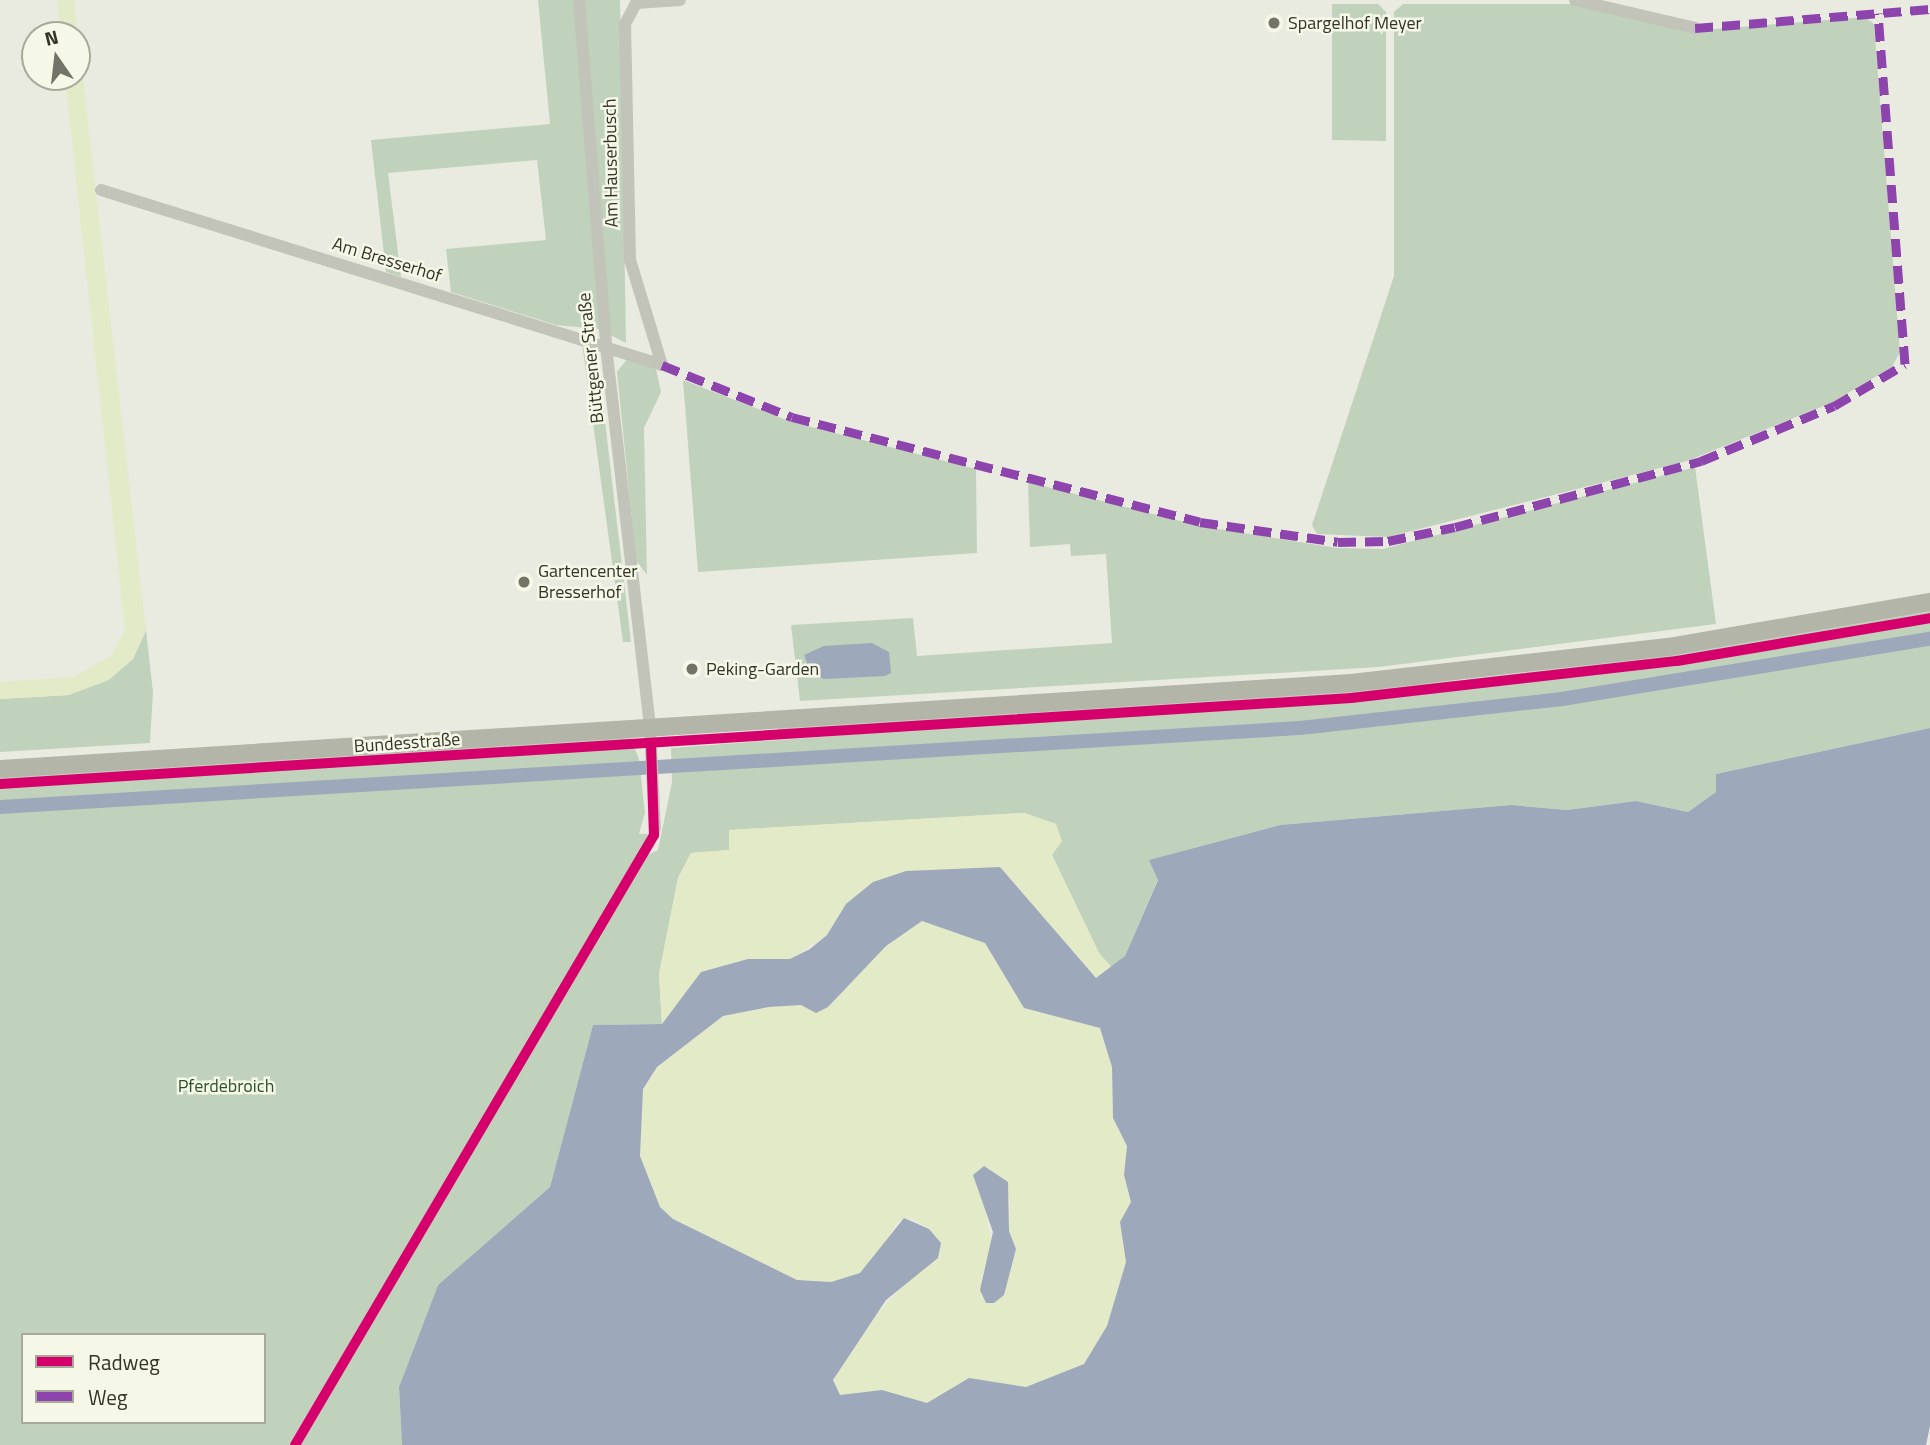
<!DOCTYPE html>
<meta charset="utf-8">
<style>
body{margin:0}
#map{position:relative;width:1930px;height:1445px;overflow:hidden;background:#eaebe0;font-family:"Titillium Web",sans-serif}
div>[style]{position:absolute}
.green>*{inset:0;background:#c0d2bb}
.sand>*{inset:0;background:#e2eac7}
.water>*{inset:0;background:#9da8bb}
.canal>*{height:14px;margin:-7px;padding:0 7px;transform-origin:7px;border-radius:7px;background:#9da8bb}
.street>*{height:12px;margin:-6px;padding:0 6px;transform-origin:6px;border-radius:6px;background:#c3c4b9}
.secondary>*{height:18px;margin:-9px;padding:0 9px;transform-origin:9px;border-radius:9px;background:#b4b5a9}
.quiet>*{height:9px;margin-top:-4.5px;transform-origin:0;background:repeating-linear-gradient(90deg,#8e44ad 0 18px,transparent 0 27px)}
.cycleway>*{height:10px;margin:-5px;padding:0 5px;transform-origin:5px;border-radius:5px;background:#d6006c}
.dots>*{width:19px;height:19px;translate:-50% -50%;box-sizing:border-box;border:4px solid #f5f8e7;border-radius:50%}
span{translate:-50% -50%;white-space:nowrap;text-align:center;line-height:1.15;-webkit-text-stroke:5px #f5f8e7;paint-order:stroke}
.poi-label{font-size:18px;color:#343328}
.left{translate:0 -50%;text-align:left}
.street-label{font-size:18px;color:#343328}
.park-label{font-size:18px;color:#2e512d}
.legend{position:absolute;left:21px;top:1333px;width:245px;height:91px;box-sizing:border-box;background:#f5f8e7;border:2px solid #a8a99b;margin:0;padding:9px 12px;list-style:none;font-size:21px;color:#343328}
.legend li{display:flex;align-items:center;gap:14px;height:35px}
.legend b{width:35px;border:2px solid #a8a99b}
.north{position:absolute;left:21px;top:21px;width:70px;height:70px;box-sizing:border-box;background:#f5f8e7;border:2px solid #a8a99b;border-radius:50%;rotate:346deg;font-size:19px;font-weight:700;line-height:28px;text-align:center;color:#343328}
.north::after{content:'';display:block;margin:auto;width:24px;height:32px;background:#747368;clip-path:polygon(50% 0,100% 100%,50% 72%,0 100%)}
</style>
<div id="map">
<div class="green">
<i style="clip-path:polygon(538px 0,620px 0,626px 343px,598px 329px,556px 325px,451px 292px,446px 249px,546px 240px,537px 160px,388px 173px,401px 277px,386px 272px,371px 140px,550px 124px)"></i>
<i style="clip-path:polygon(1332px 4px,1378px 4px,1386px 12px,1386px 141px,1332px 140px)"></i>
<i style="clip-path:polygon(1403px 4px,1571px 4px,1690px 31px,1865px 17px,1874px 24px,1900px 352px,1892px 367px,1831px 403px,1687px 461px,1388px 537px,1317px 534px,1312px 525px,1394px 276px,1394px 12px)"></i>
<i style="clip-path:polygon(582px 343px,592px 347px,598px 362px,631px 642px,623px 642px)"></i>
<i style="clip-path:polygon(627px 359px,656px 369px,661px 392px,644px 428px,647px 575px,636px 560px,617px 372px)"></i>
<i style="clip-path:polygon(683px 380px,792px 422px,976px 469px,977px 553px,698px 572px)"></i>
<i style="clip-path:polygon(1695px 467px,1716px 624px,1379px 667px,800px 701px,791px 625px,913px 618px,917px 656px,1112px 643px,1106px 554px,1071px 556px,1070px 544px,1030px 547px,1028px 482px,1200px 526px,1337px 548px,1383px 549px)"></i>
<i style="clip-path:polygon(1930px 610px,1930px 615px,1794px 640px,1454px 686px,777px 733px,778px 728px,1453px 681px,1676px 654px)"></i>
<i style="clip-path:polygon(1930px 620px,1930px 728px,1716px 774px,1716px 792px,1688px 812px,1636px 801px,1567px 810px,1511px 805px,1280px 825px,1150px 860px,1158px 879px,1125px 956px,1113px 969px,1099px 953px,1052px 855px,1056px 824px,1024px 813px,730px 830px,729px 850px,691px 853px,678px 878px,659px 974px,662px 1024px,593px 1025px,550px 1187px,438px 1285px,399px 1387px,402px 1445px,299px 1445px,647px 855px,658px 850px,672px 782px,671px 748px,1452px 690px,1678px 663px)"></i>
<i style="clip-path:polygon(146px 630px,153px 692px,150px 743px,0 752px,0 699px,69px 695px,133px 659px)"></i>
<i style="clip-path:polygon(evenodd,630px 737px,639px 759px,645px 813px,639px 834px,648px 834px,636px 862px,289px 1445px,0 1445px,0 776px,630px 737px,23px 1335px,264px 1335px,264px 1422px,23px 1422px,23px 1335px)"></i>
</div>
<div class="sand">
<i style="clip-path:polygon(57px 0,74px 0,146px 630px,133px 659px,109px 680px,69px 695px,0 699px,0 682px,74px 677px,110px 656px,125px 631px,65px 77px,77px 77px,77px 35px,61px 35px)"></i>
<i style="clip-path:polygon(1024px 813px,1056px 824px,1062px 841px,1052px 855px,1099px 953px,1113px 969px,1096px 978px,1000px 867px,846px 904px,827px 935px,790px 959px,748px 959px,701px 972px,662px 1024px,659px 974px,678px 878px,691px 853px,729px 850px,729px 830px)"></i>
<i style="clip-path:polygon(evenodd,922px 921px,985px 943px,1024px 1008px,1100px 1028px,1112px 1067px,1113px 1118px,1127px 1146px,1124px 1175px,1131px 1202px,1122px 1242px,1126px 1262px,1107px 1326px,1084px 1364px,1026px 1387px,969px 1378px,927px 1403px,882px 1390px,840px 1395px,833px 1380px,865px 1326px,909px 1280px,929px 1229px,912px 1218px,897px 1222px,876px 1259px,860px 1273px,831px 1282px,797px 1280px,673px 1219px,660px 1207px,640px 1156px,643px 1089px,657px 1067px,723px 1016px,769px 1007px,801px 1005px,816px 1013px,828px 1007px,886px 946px,922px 921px,1010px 1197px,1009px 1231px,1016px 1249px,1004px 1295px,980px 1281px,992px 1247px,985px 1210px,1010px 1197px)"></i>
</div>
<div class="water">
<i style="clip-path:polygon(872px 643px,889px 652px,891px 673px,885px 676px,824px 679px,811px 673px,804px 655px,824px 646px)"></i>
<i style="clip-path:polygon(evenodd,1930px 728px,1930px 1426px,1926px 1445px,402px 1445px,399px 1387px,438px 1285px,550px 1187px,593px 1025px,662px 1024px,701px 972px,748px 959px,790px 959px,810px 949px,827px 935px,846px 904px,873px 882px,906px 871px,1000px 867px,1096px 978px,1125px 956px,1158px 880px,1149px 860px,1280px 825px,1511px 805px,1567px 810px,1636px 801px,1688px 812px,1716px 792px,1716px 774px,1930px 728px,922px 921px,985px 943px,1024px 1008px,1100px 1028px,1112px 1067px,1113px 1118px,1127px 1146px,1124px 1175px,1131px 1202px,1120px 1222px,1126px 1262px,1107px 1326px,1084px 1364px,1026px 1387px,969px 1378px,927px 1403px,882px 1390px,840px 1395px,833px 1380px,886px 1300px,938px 1258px,941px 1243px,929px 1229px,904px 1218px,860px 1273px,831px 1282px,797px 1280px,673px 1219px,660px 1207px,640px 1156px,643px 1089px,657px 1067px,723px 1016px,769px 1007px,801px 1005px,816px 1013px,828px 1007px,886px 946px,922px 921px)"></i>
<i style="clip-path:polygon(984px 1166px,1008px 1182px,1009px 1231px,1016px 1249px,1004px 1295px,994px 1303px,986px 1303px,980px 1290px,993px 1232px,973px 1175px)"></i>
</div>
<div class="canal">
<i style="left:0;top:807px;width:1302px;rotate:-3.48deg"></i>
<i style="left:1300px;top:728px;width:264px;rotate:-6.3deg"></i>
<i style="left:1562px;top:699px;width:373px;rotate:-9.3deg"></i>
</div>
<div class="street">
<i style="left:579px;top:0;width:347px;rotate:85.5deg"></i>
<i style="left:606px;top:346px;width:385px;rotate:83.4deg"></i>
<i style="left:650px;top:728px;width:101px;rotate:87.2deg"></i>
<i style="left:1575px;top:0;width:123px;rotate:13.1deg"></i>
<i style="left:101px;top:190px;width:588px;rotate:17.32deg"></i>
<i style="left:662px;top:365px;width:110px;rotate:-106.9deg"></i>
<i style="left:630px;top:260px;width:236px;rotate:-91.2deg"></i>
<i style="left:625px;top:24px;width:24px;rotate:-62deg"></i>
<i style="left:636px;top:3px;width:44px;rotate:-3.9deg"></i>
</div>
<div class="secondary">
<i style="left:0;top:769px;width:1354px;rotate:-3.64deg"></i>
<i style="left:1351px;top:683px;width:325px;rotate:-6.5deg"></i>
<i style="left:1674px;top:646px;width:260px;rotate:-9.8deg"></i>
</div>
<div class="quiet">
<i style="left:1695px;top:28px;width:236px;rotate:-4.6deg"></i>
<i style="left:662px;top:365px;width:140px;rotate:21.8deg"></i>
<i style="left:792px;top:417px;width:421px;rotate:14.4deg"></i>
<i style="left:1200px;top:522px;width:139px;rotate:8.2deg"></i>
<i style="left:1338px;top:542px;width:50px;rotate:-1.1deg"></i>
<i style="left:1388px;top:541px;width:68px;rotate:-11.8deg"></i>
<i style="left:1455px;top:527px;width:255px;rotate:-15deg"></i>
<i style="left:1701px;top:461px;width:144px;rotate:-22.5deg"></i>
<i style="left:1834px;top:406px;width:82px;rotate:-30.6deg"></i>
<i style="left:1905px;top:364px;width:352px;rotate:-94.4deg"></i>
</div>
<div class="cycleway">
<i style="left:0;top:784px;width:1354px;rotate:-3.64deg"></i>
<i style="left:1351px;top:698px;width:328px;rotate:-6.5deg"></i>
<i style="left:1677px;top:661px;width:257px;rotate:-9.6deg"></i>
<i style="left:295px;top:1445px;width:708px;rotate:-59.52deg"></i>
<i style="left:654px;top:835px;width:92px;rotate:-91.9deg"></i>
</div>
<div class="dots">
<i style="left:1274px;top:23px;background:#747368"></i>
<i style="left:524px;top:582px;background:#747368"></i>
<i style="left:692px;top:669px;background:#747368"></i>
</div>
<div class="poi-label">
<span class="left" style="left:1288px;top:23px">Spargelhof Meyer</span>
<span class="left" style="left:538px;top:582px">Gartencenter<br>Bresserhof</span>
<span class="left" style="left:706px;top:669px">Peking-Garden</span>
</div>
<div class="street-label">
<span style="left:611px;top:163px;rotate:-91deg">Am Hauserbusch</span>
<span style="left:387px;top:260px;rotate:17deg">Am Bresserhof</span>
<span style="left:591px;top:358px;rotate:-96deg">Büttgener Straße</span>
<span style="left:407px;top:743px;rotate:-4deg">Bundesstraße</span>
</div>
<div class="park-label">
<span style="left:226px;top:1086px">Pferdebroich</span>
</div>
<ul class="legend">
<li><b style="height:9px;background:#d6006c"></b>Radweg</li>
<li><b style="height:9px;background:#8e44ad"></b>Weg</li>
</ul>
<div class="north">N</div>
</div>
